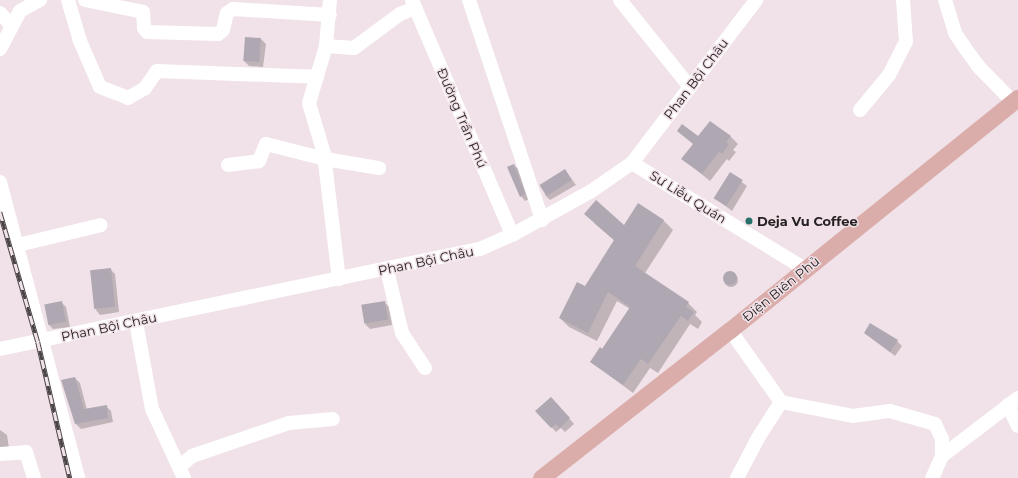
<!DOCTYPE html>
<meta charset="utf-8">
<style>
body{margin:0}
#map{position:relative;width:1018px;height:478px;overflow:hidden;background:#f0e2e8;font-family:Montserrat,sans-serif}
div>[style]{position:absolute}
.shadow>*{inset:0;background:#0003}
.round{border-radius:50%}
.building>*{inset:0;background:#afa8b2;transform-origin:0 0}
.minor>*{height:14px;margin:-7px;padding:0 7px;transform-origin:7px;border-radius:7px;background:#fff}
.major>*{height:17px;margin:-8.5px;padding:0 8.5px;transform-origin:8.5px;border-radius:8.5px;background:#daacaa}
.rail>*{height:4.5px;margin-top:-2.25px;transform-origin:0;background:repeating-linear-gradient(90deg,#f0e2e8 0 9px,#4c4548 0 18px);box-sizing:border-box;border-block:1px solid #4c4548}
.dots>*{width:11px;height:11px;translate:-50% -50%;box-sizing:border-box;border:2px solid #f0e2e8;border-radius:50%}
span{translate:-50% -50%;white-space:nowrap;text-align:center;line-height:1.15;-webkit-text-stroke:3px #f0e2e8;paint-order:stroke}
.street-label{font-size:13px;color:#262123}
.poi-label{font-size:13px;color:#262123;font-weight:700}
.left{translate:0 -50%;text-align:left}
</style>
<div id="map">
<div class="shadow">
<i style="clip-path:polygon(261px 39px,266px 44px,263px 67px,249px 66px,244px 61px)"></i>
<i style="clip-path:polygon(730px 136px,738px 144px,733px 150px,736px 152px,729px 161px,727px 159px,710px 181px,683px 159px,699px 137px)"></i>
<i style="clip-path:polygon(514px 165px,519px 170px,529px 199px,525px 201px,521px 196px)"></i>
<i style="clip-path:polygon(565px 170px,576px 185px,550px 200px,545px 195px)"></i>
<i style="clip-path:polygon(731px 174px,747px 186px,732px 211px,715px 198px)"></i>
<i style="clip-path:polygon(663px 220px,673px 230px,645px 273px,688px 303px,697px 312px,695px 315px,702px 322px,698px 329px,690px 324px,658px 373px,650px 368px,633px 393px,591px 362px,603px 351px,630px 309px,617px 301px,597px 341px,569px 327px,560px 318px,585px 287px,615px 241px,594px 223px,624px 227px)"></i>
<i style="clip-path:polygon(110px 269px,115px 274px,119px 312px,100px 315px,96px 310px)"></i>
<i class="round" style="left:724px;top:273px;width:14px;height:14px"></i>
<i style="clip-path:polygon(61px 302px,66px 307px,70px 327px,53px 329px,48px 324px)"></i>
<i style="clip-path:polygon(384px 302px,389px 307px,392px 325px,370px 329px,365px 324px)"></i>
<i style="clip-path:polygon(865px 333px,897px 341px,902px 346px,895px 356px)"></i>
<i style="clip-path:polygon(75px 378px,80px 383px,87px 410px,106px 406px,111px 411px,113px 422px,81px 429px,76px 424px)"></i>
<i style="clip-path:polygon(556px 403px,574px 424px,565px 432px,561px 428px,556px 432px,537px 411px)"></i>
<i style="clip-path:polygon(0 430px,7px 435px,9px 449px,0 451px)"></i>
</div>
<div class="building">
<i style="left:245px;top:37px;width:16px;height:24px;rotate:4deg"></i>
<i style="clip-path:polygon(710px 121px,731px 136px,726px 142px,729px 144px,722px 154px,719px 152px,702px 174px,681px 159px,693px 144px,677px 131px,682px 124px,698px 136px)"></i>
<i style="clip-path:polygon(514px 164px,525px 194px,520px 197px,507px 167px)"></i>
<i style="left:565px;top:169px;width:13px;height:30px;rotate:58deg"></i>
<i style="left:730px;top:172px;width:15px;height:31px;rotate:32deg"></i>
<i style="clip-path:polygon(596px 200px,624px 225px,638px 203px,664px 220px,635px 266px,689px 302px,686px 307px,694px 312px,688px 321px,681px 316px,648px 364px,641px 359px,623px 385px,590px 362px,600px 347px,602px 349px,630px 307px,608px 292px,588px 333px,559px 318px,577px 282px,585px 286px,614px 240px,584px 214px)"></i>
<i style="left:111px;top:268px;width:39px;height:21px;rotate:84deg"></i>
<i class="round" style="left:723px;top:271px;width:14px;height:14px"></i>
<i style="left:62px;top:301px;width:21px;height:18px;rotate:79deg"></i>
<i style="left:385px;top:301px;width:19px;height:24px;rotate:81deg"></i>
<i style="clip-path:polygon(870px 323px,898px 340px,890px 352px,864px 333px)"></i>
<i style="clip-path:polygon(75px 377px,84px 409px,107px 405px,108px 418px,75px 424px,61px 380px)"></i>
<i style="clip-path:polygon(551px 397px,570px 418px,560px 428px,556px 424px,551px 428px,535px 411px)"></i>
</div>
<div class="minor">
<i style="left:68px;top:0;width:43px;rotate:73.7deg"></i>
<i style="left:80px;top:41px;width:50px;rotate:66.5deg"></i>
<i style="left:100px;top:87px;width:30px;rotate:21deg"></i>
<i style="left:128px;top:98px;width:20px;rotate:-30deg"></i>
<i style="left:145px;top:88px;width:21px;rotate:-55deg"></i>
<i style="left:157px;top:71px;width:160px;rotate:2.1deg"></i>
<i style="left:85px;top:0;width:59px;rotate:11.7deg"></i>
<i style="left:143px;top:12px;width:16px;rotate:86deg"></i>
<i style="left:144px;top:28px;width:5px;rotate:53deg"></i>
<i style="left:147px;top:32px;width:71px;rotate:1.6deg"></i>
<i style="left:218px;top:34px;width:6px;rotate:-39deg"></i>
<i style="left:223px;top:30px;width:17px;rotate:-77deg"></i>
<i style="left:227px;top:13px;width:7px;rotate:-34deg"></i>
<i style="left:233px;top:9px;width:97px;rotate:3.5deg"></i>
<i style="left:330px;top:0;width:46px;rotate:95deg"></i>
<i style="left:326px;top:46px;width:59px;rotate:106.6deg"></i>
<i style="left:309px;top:103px;width:53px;rotate:73.6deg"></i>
<i style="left:324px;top:154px;width:126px;rotate:83.2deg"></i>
<i style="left:412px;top:0;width:255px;rotate:66.9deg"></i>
<i style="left:469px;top:0;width:232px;rotate:71.6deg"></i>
<i style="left:620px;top:0;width:112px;rotate:51.2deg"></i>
<i style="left:945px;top:0;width:34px;rotate:73deg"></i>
<i style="left:955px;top:33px;width:18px;rotate:56deg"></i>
<i style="left:965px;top:48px;width:24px;rotate:54deg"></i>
<i style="left:979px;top:67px;width:49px;rotate:45.8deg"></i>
<i style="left:1013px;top:102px;width:5px"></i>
<i style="left:0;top:13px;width:16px;rotate:47deg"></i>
<i style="left:326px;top:46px;width:28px;rotate:4deg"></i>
<i style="left:354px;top:48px;width:57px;rotate:-36.5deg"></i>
<i style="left:400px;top:14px;width:16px;rotate:-22deg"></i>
<i style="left:0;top:49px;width:43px;rotate:-62.2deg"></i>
<i style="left:20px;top:11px;width:23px;rotate:-29deg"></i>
<i style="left:860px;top:110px;width:45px;rotate:-50.4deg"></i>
<i style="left:889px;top:75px;width:37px;rotate:-63deg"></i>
<i style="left:906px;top:42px;width:42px;rotate:-94.1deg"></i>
<i style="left:632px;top:163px;width:203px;rotate:31.5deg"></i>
<i style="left:228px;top:165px;width:31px;rotate:-7deg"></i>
<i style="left:259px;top:161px;width:18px;rotate:-68deg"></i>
<i style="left:266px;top:144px;width:61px;rotate:14.3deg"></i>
<i style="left:325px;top:159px;width:55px;rotate:9.5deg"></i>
<i style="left:0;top:182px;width:306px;rotate:75.2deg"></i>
<i style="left:18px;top:245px;width:85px;rotate:-13.5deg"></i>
<i style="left:387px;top:270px;width:65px;rotate:76.6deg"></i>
<i style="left:402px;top:333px;width:42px;rotate:56.7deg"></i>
<i style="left:136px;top:322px;width:88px;rotate:79.6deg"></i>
<i style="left:152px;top:409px;width:76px;rotate:65.1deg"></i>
<i style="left:730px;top:330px;width:88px;rotate:54.7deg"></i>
<i style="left:781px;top:402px;width:73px;rotate:11deg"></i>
<i style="left:853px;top:416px;width:37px;rotate:-8deg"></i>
<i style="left:890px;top:411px;width:47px;rotate:16.1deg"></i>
<i style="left:935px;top:424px;width:17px;rotate:65deg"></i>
<i style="left:942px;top:439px;width:17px;rotate:90deg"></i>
<i style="left:942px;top:456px;width:24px;rotate:114deg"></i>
<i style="left:0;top:349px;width:490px;rotate:-11.8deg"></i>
<i style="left:480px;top:249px;width:35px;rotate:-24deg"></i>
<i style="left:512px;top:235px;width:89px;rotate:-28.9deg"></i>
<i style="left:590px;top:192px;width:51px;rotate:-34.6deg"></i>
<i style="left:632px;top:163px;width:205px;rotate:-52.7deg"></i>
<i style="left:1008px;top:405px;width:23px;rotate:65deg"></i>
<i style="left:0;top:454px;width:26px;rotate:-4deg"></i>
<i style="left:26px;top:452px;width:27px;rotate:73deg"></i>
<i style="left:942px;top:456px;width:96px;rotate:-37.3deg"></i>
<i style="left:179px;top:467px;width:17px;rotate:-40deg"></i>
<i style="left:192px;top:456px;width:102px;rotate:-18.8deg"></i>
<i style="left:289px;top:423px;width:44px;rotate:-5.2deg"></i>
<i style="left:737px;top:478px;width:45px;rotate:-62.3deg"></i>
<i style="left:758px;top:438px;width:43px;rotate:-57.4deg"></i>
</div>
<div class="major">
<i style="left:541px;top:478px;width:240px;rotate:-38.1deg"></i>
<i style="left:730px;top:330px;width:370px;rotate:-38.9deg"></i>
</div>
<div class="rail">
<i style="left:0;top:212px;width:135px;rotate:73.7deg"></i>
<i style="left:38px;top:342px;width:140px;rotate:76.8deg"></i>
</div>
<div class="dots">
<i style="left:749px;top:221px;background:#26706a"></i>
</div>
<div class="street-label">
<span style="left:696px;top:79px;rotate:-53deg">Phan Bội Châu</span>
<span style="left:462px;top:118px;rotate:67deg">Đường Trần Phú</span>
<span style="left:688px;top:197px;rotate:32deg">Sư Liễu Quán</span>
<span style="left:426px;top:261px;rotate:-12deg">Phan Bội Châu</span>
<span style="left:781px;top:289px;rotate:-39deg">Điện Biên Phủ</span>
<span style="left:109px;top:327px;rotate:-12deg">Phan Bội Châu</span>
</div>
<div class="poi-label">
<span class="left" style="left:757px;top:221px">Deja Vu Coffee</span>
</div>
</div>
